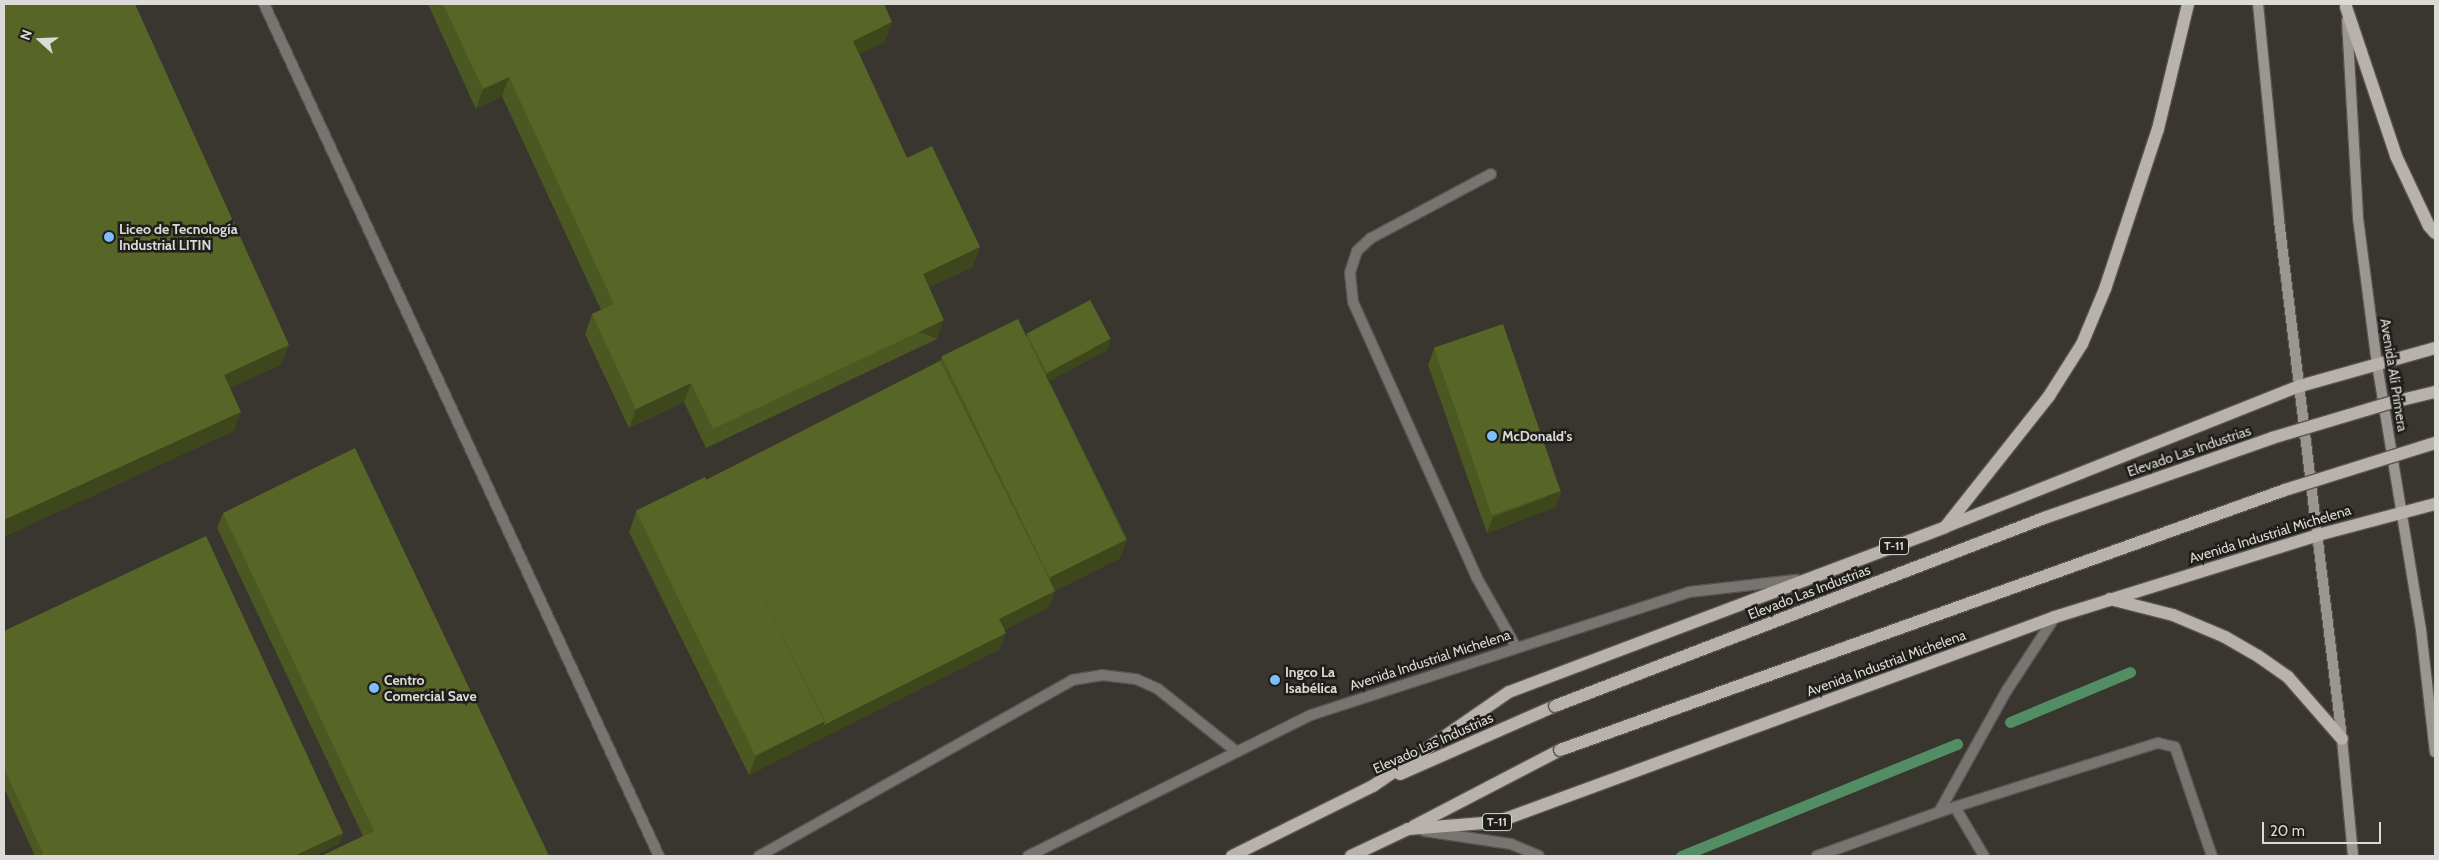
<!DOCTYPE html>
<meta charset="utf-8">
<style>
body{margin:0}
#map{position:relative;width:2439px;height:860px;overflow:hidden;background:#39362f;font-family:Cabin,sans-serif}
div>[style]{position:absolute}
.stream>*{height:11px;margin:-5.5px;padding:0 5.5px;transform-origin:5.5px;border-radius:5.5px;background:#528d64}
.roads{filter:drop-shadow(1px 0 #56544d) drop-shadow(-1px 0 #56544d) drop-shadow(0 1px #56544d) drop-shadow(0 -1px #56544d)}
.lane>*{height:10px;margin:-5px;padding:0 5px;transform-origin:5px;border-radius:5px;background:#787472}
.secondary>*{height:10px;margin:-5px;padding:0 5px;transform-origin:5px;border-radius:5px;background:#9c9693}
.primary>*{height:12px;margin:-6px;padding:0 6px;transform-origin:6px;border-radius:6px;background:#b8b1ac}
.bridges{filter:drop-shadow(1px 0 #56544d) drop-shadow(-1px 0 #56544d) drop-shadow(0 1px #56544d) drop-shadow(0 -1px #56544d)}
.primary-bridge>*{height:12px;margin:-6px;padding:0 6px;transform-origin:6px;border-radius:6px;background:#b8b1ac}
.wall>*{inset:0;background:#4b5821}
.shaded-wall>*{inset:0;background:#3d471b;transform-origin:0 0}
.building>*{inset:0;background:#576626;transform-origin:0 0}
.dots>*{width:14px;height:14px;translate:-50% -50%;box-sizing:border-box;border:2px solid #1f1e1b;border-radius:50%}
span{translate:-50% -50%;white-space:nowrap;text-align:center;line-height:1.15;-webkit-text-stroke:5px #1f1e1b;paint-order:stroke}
.shield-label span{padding:1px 4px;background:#1f1e1b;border:1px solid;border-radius:4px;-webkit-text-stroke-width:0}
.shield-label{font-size:12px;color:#dcdad6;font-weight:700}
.poi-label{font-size:14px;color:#dcdad6;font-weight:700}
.left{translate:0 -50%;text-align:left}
.street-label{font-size:14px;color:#dcdad6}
.frame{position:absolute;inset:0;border:5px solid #dcdad6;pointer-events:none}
.north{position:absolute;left:15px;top:15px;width:50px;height:50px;-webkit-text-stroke:4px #1f1e1b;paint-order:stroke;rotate:290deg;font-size:14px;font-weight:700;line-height:20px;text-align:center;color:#dcdad6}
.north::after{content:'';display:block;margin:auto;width:18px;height:22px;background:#dcdad6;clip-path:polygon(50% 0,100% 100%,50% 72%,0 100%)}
.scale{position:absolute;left:2262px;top:822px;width:119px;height:22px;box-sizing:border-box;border:2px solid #dcdad6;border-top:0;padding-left:6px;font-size:15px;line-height:18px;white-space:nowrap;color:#dcdad6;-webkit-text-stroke:4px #1f1e1b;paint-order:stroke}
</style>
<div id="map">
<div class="stream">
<i style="left:2010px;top:722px;width:130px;rotate:-22.6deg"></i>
<i style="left:1681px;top:856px;width:298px;rotate:-22.1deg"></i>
</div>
<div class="roads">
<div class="lane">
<i style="left:264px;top:4px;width:939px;rotate:65.13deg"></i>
<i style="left:1491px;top:174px;width:136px;rotate:151.9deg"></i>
<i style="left:1371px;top:238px;width:19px;rotate:137deg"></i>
<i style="left:1357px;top:251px;width:23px;rotate:108deg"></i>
<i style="left:1350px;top:273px;width:29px;rotate:84deg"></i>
<i style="left:1353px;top:302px;width:303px;rotate:65.8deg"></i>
<i style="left:1477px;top:578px;width:79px;rotate:60.5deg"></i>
<i style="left:1955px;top:807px;width:57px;rotate:59.4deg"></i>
<i style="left:1939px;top:812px;width:140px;rotate:-60.9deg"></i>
<i style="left:2007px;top:690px;width:87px;rotate:-56.7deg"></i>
<i style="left:1424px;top:831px;width:88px;rotate:8.5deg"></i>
<i style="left:1511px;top:844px;width:30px;rotate:23deg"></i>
<i style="left:759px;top:856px;width:359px;rotate:-29.3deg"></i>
<i style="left:1072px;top:680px;width:30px;rotate:-9deg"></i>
<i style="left:1102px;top:675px;width:34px;rotate:7deg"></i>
<i style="left:1136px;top:679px;width:24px;rotate:24deg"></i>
<i style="left:1158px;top:689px;width:101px;rotate:38.6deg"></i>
<i style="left:1028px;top:856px;width:316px;rotate:-26.5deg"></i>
<i style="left:1311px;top:715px;width:398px;rotate:-18deg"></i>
<i style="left:1690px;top:592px;width:107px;rotate:-6.5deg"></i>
<i style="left:1817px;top:856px;width:130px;rotate:-19.8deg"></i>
<i style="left:1939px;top:812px;width:230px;rotate:-17.5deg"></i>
<i style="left:2158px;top:743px;width:17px;rotate:13deg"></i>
<i style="left:2175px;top:747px;width:115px;rotate:71.3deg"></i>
</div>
<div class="secondary">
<i style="left:2258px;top:4px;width:217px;rotate:84.4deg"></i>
<i style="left:2279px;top:220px;width:523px;rotate:83.08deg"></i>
<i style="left:2342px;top:739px;width:118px;rotate:84.6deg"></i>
<i style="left:2347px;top:20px;width:198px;rotate:86.8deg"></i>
<i style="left:2358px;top:218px;width:147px;rotate:82.6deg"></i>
<i style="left:2377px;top:364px;width:270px;rotate:80.6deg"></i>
<i style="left:2421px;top:630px;width:123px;rotate:83.5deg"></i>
</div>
<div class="primary">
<i style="left:2346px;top:7px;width:157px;rotate:71.4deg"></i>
<i style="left:2396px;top:156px;width:77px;rotate:64.8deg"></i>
<i style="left:2429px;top:226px;width:9px;rotate:49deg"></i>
<i style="left:1946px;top:526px;width:166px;rotate:-51.6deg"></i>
<i style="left:2049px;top:396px;width:62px;rotate:-57.6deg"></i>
<i style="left:2082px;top:344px;width:60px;rotate:-67.3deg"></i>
<i style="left:2105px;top:289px;width:169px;rotate:-71.7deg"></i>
<i style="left:2158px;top:129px;width:129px;rotate:-76.5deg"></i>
<i style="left:2110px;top:599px;width:65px;rotate:14.3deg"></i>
<i style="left:2173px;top:615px;width:56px;rotate:22.9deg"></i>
<i style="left:2225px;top:637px;width:38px;rotate:30deg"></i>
<i style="left:2258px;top:656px;width:37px;rotate:35deg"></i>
<i style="left:2288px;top:677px;width:82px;rotate:48.9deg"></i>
<i style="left:1400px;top:774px;width:169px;rotate:-23.7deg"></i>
<i style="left:1414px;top:826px;width:165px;rotate:-27.5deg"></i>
<i style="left:1232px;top:856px;width:157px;rotate:-26.4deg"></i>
<i style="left:1373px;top:786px;width:165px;rotate:-34.7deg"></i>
<i style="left:1509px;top:692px;width:466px;rotate:-20.7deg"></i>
<i style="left:1945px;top:527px;width:382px;rotate:-21.7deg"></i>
<i style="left:2300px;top:386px;width:140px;rotate:-15.7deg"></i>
<i style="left:1351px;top:856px;width:63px;rotate:-25.3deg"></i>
<i style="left:1408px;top:829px;width:89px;rotate:-4.5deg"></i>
<i style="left:1497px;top:822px;width:594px;rotate:-20.17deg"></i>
<i style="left:2055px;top:617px;width:275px;rotate:-17.3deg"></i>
<i style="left:2318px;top:535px;width:121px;rotate:-14.8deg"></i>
</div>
</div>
<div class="bridges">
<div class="primary-bridge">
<i style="left:1555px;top:706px;width:524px;rotate:-21.03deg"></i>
<i style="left:2044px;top:518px;width:242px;rotate:-19.3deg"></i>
<i style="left:2272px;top:438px;width:126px;rotate:-16.6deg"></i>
<i style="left:2393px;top:402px;width:43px;rotate:-13.4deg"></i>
<i style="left:1560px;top:750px;width:770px;rotate:-19.73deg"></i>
<i style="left:2285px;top:490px;width:157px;rotate:-17.4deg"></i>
</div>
</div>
<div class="wall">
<i style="clip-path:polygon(428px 4px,884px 4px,885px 42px,859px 54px,907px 158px,973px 267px,929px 287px,937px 339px,706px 448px,684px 402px,629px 428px,585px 334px,592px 314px,601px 310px,502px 96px,476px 109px)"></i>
<i style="clip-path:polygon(1027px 336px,1107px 350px,1049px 381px,1127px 539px,1120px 558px,1055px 591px,1049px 607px,1004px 630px,1000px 649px,749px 775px,629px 532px,636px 512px,706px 480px,940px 361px,942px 358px)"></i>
<i style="clip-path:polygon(1434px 349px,1556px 507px,1487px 533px,1428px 365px)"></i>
<i style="clip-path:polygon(223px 513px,549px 856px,363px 836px,217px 528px)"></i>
<i style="clip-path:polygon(4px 631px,343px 833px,339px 844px,314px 856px,35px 856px,4px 788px)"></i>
</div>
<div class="shaded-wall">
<i style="clip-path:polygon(892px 22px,885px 42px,846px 60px,853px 41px)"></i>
<i style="clip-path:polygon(509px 77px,502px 96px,476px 109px,483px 89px)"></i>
<i style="clip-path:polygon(980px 247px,973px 267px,916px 293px,923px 274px)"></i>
<i style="left:944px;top:320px;width:20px;height:255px;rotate:110deg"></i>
<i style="clip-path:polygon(1111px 339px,1107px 350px,1043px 385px,1047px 373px)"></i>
<i style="clip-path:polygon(289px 345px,281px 365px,217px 394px,224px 375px)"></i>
<i style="clip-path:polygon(691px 383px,684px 402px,629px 428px,636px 409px)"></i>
<i style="clip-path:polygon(241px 412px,234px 431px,4px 537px,4px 520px)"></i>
<i style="clip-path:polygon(1562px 491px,1556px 507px,1487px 533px,1493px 517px)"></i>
<i style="clip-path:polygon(1127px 539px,1120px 558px,1055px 591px,1049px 607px,993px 635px,999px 619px,1044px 596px,1051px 577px)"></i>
<i style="clip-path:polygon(1006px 633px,1000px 649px,749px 775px,756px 756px,825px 721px)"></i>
<i style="clip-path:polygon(343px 833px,339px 844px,314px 856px,294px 856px)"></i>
</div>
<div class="building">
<i style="clip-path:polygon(4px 4px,135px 4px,289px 345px,224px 375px,241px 412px,4px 520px)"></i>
<i style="clip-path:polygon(443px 4px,884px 4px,892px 22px,853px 41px,907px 158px,932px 146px,980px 247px,923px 274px,944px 320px,713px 429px,691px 383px,636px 409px,592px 314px,614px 304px,509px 77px,483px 89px)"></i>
<i style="left:1090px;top:300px;width:44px;height:72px;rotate:62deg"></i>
<i style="left:1018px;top:319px;width:246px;height:85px;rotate:64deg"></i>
<i style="left:1503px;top:324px;width:177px;height:73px;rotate:71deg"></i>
<i style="clip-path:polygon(940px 361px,1055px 591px,999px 619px,1006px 633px,824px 725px,825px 721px,706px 480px)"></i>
<i style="clip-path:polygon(355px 448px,549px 856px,321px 856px,374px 831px,223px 513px)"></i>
<i style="left:705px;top:477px;width:272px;height:77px;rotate:64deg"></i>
<i style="clip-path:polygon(206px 536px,343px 833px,294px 856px,44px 856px,4px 768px,4px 631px)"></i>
</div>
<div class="dots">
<i style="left:109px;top:237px;background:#7ebef9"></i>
<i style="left:1492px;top:436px;background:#7ebef9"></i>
<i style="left:1275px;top:680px;background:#7ebef9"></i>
<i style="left:374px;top:688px;background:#7ebef9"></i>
</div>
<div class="shield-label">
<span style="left:1894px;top:546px">T-11</span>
<span style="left:1497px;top:822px">T-11</span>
</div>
<div class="poi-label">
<span class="left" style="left:119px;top:237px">Liceo de Tecnología<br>Industrial LITIN</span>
<span class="left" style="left:1502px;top:436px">McDonald's</span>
<span class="left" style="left:1285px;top:680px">Ingco La<br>Isabélica</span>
<span class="left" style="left:384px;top:688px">Centro<br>Comercial Save</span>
</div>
<div class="street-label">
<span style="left:2394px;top:375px;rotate:81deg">Avenida Alí Primera</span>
<span style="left:2189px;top:451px;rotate:-19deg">Elevado Las Industrias</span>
<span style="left:2270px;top:534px;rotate:-17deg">Avenida Industrial Michelena</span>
<span style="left:1809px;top:592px;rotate:-21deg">Elevado Las Industrias</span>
<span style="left:1430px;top:660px;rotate:-18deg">Avenida Industrial Michelena</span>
<span style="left:1886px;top:663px;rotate:-20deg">Avenida Industrial Michelena</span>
<span style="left:1433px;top:743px;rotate:-24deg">Elevado Las Industrias</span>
</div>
<div class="frame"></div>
<div class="north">N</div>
<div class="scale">20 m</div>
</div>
